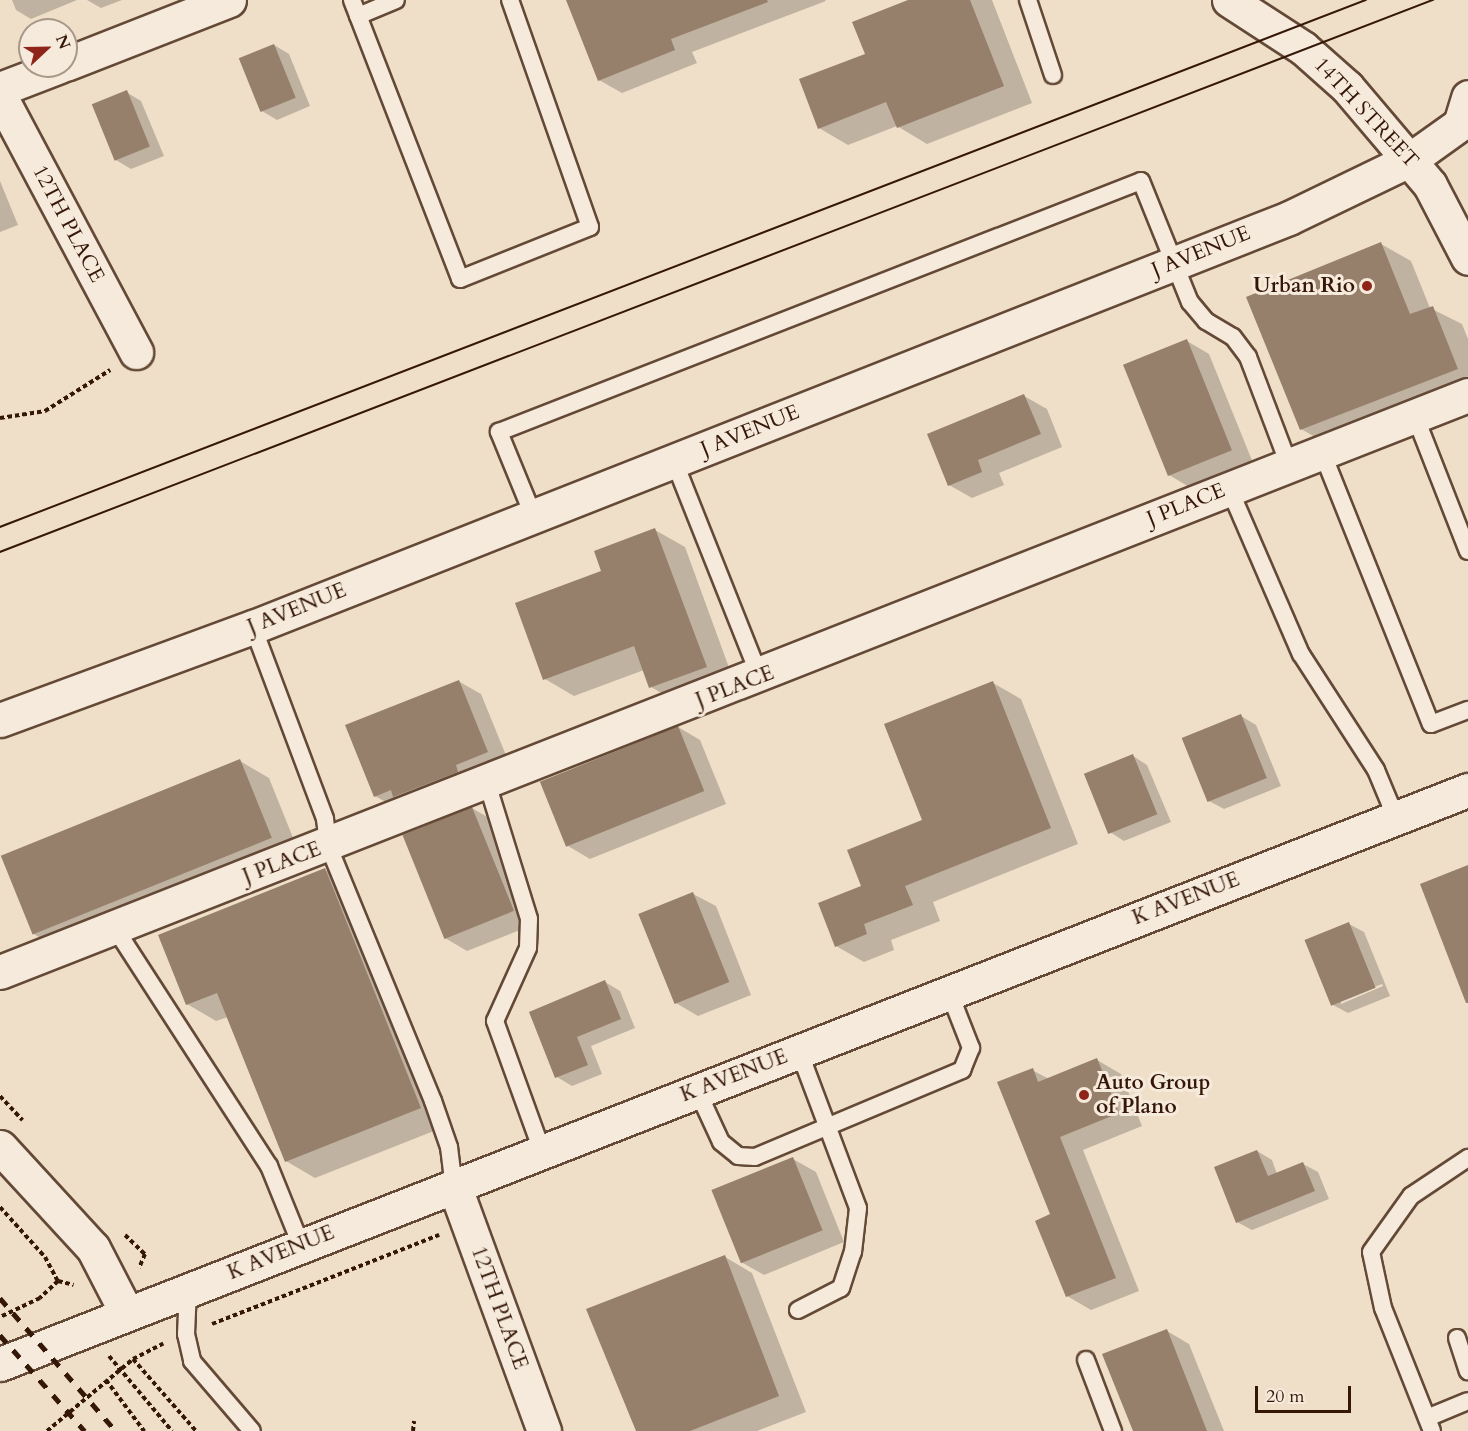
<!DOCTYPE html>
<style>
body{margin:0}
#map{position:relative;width:1468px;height:1431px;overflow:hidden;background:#efdfc8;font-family:Cardo,serif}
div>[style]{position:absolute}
.shadow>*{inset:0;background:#0003}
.building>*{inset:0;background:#967f6b;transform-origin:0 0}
.path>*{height:4px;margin-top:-2px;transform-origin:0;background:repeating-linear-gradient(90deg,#351707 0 4.5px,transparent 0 7.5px)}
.roads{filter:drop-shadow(2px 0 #644937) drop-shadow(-2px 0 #644937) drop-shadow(0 2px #644937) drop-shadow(0 -2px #644937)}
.lane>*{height:16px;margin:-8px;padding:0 8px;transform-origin:8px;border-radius:8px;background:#f5eadb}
.street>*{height:33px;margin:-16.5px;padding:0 16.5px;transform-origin:16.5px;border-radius:16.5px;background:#f5eadb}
.secondary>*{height:33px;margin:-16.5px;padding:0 16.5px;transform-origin:16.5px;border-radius:16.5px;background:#f5eadb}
.tram>*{height:1.5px;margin:-0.75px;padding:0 0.75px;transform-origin:0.75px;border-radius:0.75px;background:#351707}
.rail>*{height:4.5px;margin-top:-2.25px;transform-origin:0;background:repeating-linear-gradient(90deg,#351707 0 10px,transparent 0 20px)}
.dots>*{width:16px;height:16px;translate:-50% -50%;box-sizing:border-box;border:3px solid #f5eadb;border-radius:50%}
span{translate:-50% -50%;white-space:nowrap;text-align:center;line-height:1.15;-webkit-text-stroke:6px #f5eadb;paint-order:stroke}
.street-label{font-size:21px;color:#351707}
.poi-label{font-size:21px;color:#351707;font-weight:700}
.right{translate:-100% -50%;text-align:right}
.left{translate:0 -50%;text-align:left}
.north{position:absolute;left:18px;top:18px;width:60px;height:60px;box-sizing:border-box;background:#f5eadb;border:2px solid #a89686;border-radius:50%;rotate:68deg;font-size:16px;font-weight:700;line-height:24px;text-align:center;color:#351707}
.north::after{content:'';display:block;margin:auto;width:21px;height:27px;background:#8f2418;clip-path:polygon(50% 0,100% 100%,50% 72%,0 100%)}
.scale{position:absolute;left:1255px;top:1386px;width:96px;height:27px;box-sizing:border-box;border:3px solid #351707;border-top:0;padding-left:8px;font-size:18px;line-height:21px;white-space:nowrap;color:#351707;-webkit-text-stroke:4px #f5eadb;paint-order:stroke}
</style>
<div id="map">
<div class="shadow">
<i style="clip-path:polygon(12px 0,77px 0,31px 19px,16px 10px)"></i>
<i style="clip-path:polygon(87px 0,122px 0,101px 8px)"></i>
<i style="clip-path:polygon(567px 0,825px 0,826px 1px,692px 52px,697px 63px,622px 93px,599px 80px)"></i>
<i style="clip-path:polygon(912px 0,992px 0,1032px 103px,927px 144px,897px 126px,848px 145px,819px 128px,867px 55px)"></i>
<i style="clip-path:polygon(274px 45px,289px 54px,310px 106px,277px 120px,262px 111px)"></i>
<i style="clip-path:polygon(126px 92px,141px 101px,164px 156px,131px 169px,116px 160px)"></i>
<i style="clip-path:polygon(0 181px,18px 225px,0 232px)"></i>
<i style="clip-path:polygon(1381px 244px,1411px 261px,1430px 308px,1462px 324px,1468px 339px,1468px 393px,1331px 446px,1301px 429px)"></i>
<i style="clip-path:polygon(1187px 341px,1209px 354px,1253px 463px,1191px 488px,1169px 475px)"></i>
<i style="clip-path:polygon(1024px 396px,1047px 409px,1062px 447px,999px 473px,1004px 485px,972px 498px,949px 485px)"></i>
<i style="clip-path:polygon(655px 530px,685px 547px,735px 684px,680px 704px,651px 687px,644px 670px,574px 696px,545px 679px,603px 572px)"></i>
<i style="clip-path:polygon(458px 681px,481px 694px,510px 765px,398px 809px,375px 796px)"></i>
<i style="clip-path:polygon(993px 683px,1021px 699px,1078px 844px,933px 902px,940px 921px,891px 940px,894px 950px,864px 962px,836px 946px,863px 887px,924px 821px)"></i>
<i style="clip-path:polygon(1241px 716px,1256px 725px,1281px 786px,1224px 809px,1209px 801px)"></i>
<i style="clip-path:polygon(678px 727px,700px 740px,726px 804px,590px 859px,568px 846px)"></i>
<i style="clip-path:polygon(1133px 756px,1147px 765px,1171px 822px,1124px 841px,1110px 832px)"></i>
<i style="clip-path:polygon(240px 761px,269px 778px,300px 855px,61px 950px,32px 933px)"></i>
<i style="clip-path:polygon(472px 808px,494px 821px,535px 924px,467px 951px,445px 938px)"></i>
<i style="clip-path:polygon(325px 870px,354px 887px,449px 1125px,315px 1178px,286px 1161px,228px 1017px,216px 1021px,187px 1004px)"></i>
<i style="clip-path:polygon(693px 894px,716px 906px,751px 995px,698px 1016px,676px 1003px)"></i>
<i style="clip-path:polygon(evenodd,1349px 924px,1364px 932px,1390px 996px,1348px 1013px,1333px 1005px,1349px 924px,1382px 984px,1383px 986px,1341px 1004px,1341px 1000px,1382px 984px)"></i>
<i style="clip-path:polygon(605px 982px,620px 991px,635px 1028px,591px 1046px,602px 1074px,572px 1086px,557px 1077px,530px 1012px)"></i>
<i style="clip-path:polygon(1097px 1060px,1121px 1074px,1142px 1126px,1083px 1150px,1139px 1291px,1091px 1310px,1067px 1296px,1032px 1070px,1049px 1079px)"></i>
<i style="clip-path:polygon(1257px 1151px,1272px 1160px,1277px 1174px,1303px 1164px,1318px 1172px,1329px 1199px,1252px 1230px,1237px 1222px)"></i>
<i style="clip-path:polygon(793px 1159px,816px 1172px,844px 1242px,764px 1275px,741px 1262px)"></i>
<i style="clip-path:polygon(725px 1257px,752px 1273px,806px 1412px,757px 1431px,638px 1431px)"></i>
<i style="clip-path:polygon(1167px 1331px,1189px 1344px,1224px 1431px,1134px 1431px)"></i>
</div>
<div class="building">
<i style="clip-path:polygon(566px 0,767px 0,768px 2px,671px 39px,675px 50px,598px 81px)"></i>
<i style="clip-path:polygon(908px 0,970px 0,1004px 86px,897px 128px,886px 102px,818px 129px,799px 79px,865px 54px,852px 22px)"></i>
<i style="left:274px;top:44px;width:58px;height:38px;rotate:68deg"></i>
<i style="left:127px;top:90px;width:61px;height:38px;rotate:68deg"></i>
<i style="clip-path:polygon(1381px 242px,1410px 314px,1433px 306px,1458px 369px,1300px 430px,1246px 297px)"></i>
<i style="left:1187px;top:339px;width:120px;height:69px;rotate:68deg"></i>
<i style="clip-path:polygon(1024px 394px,1041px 434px,978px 460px,982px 472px,948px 486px,927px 434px)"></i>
<i style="clip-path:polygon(655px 528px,707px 667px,649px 688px,634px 646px,543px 680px,515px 603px,601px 571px,594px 551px)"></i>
<i style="clip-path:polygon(459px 680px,488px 752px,456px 765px,458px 772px,393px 797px,391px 790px,374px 797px,345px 725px)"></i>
<i style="clip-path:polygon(993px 681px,1051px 828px,905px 886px,913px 905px,864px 924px,867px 934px,835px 947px,818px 903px,861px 886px,847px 850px,922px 820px,884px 724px)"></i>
<i style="left:1241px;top:714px;width:69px;height:64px;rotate:68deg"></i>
<i style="left:678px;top:726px;width:70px;height:149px;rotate:68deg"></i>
<i style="left:1133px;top:754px;width:65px;height:53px;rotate:68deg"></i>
<i style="left:240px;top:759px;width:85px;height:258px;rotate:68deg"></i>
<i style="left:472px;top:807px;width:112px;height:75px;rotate:68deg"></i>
<i style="clip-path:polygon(1468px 865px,1468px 1003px,1466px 1003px,1420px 884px)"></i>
<i style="clip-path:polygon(325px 868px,421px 1108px,285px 1162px,217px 993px,186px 1005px,158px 935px)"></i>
<i style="left:693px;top:892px;width:97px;height:59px;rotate:68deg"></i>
<i style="left:1349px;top:922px;width:71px;height:48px;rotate:68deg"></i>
<i style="clip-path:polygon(605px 980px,621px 1019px,577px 1037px,588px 1065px,555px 1078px,529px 1012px)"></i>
<i style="clip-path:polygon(1097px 1058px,1119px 1113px,1060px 1137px,1116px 1278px,1066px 1297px,1035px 1221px,1050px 1214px,997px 1082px,1033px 1068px,1038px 1082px)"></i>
<i style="clip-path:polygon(1257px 1150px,1268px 1176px,1303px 1162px,1315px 1191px,1236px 1223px,1214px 1167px)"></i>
<i style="left:793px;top:1157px;width:79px;height:88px;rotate:68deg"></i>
<i style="clip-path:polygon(725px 1255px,779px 1396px,690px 1431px,636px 1431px,586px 1309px)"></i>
<i style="clip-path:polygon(1167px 1329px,1207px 1431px,1133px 1431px,1102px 1354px)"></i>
</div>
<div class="path">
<i style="left:0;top:418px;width:46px;rotate:-8.8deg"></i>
<i style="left:45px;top:411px;width:77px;rotate:-32.2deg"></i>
<i style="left:0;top:1096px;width:33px;rotate:47deg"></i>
<i style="left:0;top:1207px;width:67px;rotate:48deg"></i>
<i style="left:45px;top:1257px;width:27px;rotate:62deg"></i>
<i style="left:58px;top:1281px;width:25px;rotate:137deg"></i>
<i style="left:40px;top:1298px;width:44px;rotate:154.6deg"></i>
<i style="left:125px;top:1235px;width:28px;rotate:44deg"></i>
<i style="left:145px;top:1254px;width:15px;rotate:113deg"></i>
<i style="left:58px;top:1281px;width:16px;rotate:14deg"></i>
<i style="left:212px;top:1324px;width:244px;rotate:-21.4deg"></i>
<i style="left:109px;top:1356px;width:98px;rotate:50deg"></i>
<i style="left:133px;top:1359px;width:96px;rotate:48.8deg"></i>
<i style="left:106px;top:1380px;width:64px;rotate:53.3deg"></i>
<i style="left:47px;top:1431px;width:112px;rotate:-39.9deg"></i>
<i style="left:133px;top:1359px;width:34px;rotate:-27deg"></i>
<i style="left:413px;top:1431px;width:10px;rotate:-84deg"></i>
</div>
<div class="roads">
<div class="lane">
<i style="left:352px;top:0;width:299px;rotate:68.8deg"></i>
<i style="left:460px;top:279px;width:140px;rotate:-21.8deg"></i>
<i style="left:590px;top:227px;width:241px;rotate:-109.4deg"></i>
<i style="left:1028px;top:0;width:79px;rotate:71.6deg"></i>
<i style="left:358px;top:16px;width:41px;rotate:-22.8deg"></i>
<i style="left:1415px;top:416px;width:145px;rotate:68.6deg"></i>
<i style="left:1322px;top:452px;width:293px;rotate:68.2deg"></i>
<i style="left:1431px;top:724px;width:40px;rotate:-21deg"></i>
<i style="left:674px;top:461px;width:232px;rotate:68.3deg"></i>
<i style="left:1229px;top:488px;width:181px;rotate:66.6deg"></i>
<i style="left:1301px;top:654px;width:138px;rotate:57.1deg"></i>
<i style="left:1376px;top:770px;width:52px;rotate:67.4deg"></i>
<i style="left:533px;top:515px;width:90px;rotate:-112.3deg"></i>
<i style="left:499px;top:432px;width:689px;rotate:-21.35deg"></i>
<i style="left:1141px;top:181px;width:131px;rotate:68deg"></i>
<i style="left:1190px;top:302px;width:25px;rotate:50deg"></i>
<i style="left:1206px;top:321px;width:31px;rotate:31deg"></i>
<i style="left:1233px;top:337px;width:25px;rotate:53deg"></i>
<i style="left:1248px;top:357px;width:116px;rotate:69.2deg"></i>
<i style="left:253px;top:627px;width:205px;rotate:69.4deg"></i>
<i style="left:325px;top:819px;width:26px;rotate:83deg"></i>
<i style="left:328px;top:845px;width:277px;rotate:67.7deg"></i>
<i style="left:433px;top:1101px;width:49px;rotate:70.8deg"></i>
<i style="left:449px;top:1147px;width:38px;rotate:83deg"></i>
<i style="left:487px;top:783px;width:142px;rotate:72.8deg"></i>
<i style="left:529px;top:919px;width:29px;rotate:92deg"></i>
<i style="left:528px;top:948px;width:80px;rotate:114.3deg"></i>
<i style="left:495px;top:1021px;width:138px;rotate:70.1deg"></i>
<i style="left:115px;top:928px;width:283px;rotate:57.1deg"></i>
<i style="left:269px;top:1166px;width:85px;rotate:67.9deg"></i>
<i style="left:697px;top:1090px;width:57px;rotate:65.2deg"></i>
<i style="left:721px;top:1142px;width:22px;rotate:39deg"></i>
<i style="left:738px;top:1156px;width:17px;rotate:3deg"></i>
<i style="left:755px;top:1157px;width:225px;rotate:-22.8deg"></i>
<i style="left:962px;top:1070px;width:24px;rotate:-68deg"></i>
<i style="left:971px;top:1048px;width:60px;rotate:-111.4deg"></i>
<i style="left:188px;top:1290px;width:44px;rotate:92.6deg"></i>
<i style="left:186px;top:1334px;width:28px;rotate:77deg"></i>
<i style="left:192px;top:1361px;width:92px;rotate:49.4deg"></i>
<i style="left:798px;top:1310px;width:48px;rotate:-27.1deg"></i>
<i style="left:841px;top:1288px;width:38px;rotate:-72deg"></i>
<i style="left:853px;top:1252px;width:44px;rotate:-83.5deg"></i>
<i style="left:858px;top:1208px;width:168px;rotate:-110.6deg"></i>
<i style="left:1457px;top:1338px;width:35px;rotate:72deg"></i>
<i style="left:1086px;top:1360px;width:76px;rotate:69.2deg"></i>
<i style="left:1427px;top:1418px;width:44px;rotate:-22.5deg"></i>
<i style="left:1432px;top:1431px;width:132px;rotate:-111.7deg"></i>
<i style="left:1383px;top:1308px;width:57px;rotate:-102.1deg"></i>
<i style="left:1371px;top:1252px;width:69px;rotate:-54.5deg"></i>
<i style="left:1411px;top:1196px;width:69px;rotate:-33.7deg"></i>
</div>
<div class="street">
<i style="left:66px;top:64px;width:175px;rotate:-21.4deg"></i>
<i style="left:0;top:89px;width:64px;rotate:-21deg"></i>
<i style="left:0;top:96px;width:290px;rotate:62deg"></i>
<i style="left:0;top:720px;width:270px;rotate:-20.2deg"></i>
<i style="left:253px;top:627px;width:1114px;rotate:-21.54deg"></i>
<i style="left:1289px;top:218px;width:136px;rotate:-25.8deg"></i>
<i style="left:1411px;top:159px;width:60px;rotate:-35.5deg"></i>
<i style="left:1460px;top:124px;width:28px;rotate:-73deg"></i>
<i style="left:0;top:972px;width:1577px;rotate:-21.46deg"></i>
<i style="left:0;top:1147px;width:137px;rotate:47.4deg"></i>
<i style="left:93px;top:1248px;width:74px;rotate:62.7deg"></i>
<i style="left:454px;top:1185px;width:262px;rotate:69.9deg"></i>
</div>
<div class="secondary">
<i style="left:1229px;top:0;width:88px;rotate:33deg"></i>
<i style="left:1303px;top:48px;width:59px;rotate:41.6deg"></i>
<i style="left:1347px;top:87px;width:128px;rotate:49.7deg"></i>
<i style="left:1430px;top:185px;width:82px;rotate:62.5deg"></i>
<i style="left:0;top:1364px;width:1576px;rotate:-21.36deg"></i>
</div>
</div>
<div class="tram">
<i style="left:0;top:527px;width:1464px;rotate:-21.1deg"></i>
<i style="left:0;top:552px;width:1536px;rotate:-21.07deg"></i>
</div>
<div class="rail">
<i style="left:0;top:1298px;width:176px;rotate:48.9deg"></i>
<i style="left:0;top:1335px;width:128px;rotate:48.5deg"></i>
</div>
<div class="dots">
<i style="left:1367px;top:286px;background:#8f2418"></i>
<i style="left:1084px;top:1095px;background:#8f2418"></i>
</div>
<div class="street-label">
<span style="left:1366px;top:113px;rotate:47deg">14TH STREET</span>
<span style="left:68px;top:224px;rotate:62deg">12TH PLACE</span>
<span style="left:1201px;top:252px;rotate:-22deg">J AVENUE</span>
<span style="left:750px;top:431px;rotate:-22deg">J AVENUE</span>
<span style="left:1186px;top:505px;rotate:-22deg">J PLACE</span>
<span style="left:297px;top:609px;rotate:-22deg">J AVENUE</span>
<span style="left:735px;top:687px;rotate:-21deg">J PLACE</span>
<span style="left:282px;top:863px;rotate:-21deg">J PLACE</span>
<span style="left:1186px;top:899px;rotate:-21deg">K AVENUE</span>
<span style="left:734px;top:1076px;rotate:-21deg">K AVENUE</span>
<span style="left:281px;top:1253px;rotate:-22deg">K AVENUE</span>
<span style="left:499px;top:1308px;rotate:70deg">12TH PLACE</span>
</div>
<div class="poi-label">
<span class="right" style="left:1355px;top:286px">Urban Rio</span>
<span class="left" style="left:1096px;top:1095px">Auto Group<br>of Plano</span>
</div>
<div class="north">N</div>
<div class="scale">20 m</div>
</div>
